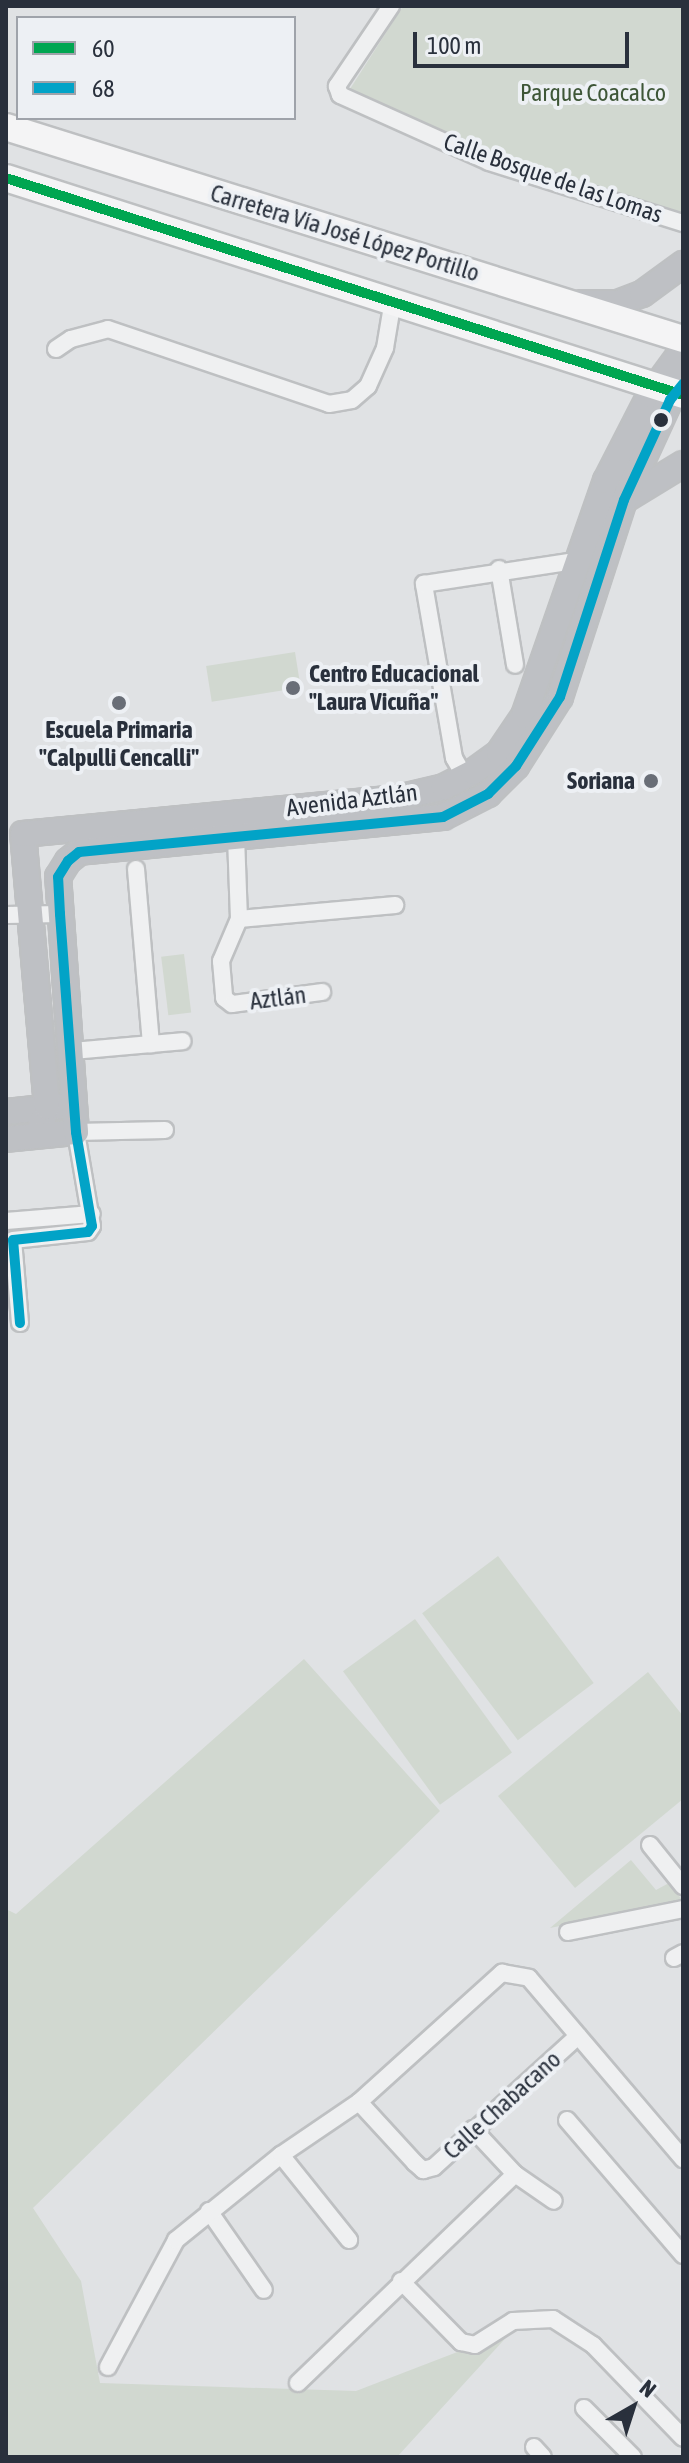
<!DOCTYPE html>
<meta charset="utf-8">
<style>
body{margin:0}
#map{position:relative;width:689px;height:2463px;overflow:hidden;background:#e0e2e4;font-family:"Asap Condensed",sans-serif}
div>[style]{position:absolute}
.green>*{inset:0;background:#d1d8d0;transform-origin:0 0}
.roads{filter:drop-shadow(2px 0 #bec0c2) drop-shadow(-2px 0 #bec0c2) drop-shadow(0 2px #bec0c2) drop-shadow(0 -2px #bec0c2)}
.street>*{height:16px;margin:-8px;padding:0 8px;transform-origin:8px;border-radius:8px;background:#eff0f1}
.secondary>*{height:24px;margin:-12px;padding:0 12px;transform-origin:12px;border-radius:12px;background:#bec0c4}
.primary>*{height:26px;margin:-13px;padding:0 13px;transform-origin:13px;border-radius:13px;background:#f4f4f5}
.bus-1>*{height:10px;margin:-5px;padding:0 5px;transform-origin:5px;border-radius:5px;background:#00a651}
.bus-2>*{height:10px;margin:-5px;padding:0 5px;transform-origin:5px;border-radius:5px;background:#02a3c7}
.dots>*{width:22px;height:22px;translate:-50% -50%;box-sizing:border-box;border:4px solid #edf0f4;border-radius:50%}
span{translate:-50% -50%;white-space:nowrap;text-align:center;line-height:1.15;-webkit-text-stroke:8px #edf0f4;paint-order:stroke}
.park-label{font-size:24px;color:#3e5637}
.street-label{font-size:24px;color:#29303c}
.poi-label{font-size:24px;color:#29303c;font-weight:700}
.left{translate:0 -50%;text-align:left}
.right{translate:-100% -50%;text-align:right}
.frame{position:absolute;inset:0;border:8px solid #29303c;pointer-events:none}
.legend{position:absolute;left:16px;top:16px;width:280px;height:104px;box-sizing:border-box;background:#edf0f4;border:2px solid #9fa3aa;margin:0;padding:10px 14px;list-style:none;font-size:24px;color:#29303c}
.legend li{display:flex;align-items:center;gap:16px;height:40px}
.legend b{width:40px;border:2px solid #9fa3aa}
.north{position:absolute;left:593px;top:2367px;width:80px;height:80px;-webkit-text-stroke:6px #edf0f4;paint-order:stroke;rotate:39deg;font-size:22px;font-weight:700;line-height:32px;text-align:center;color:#29303c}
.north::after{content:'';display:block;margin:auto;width:28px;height:36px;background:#29303c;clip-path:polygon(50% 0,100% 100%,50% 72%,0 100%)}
.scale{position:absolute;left:413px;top:32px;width:216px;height:36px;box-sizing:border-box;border:4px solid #29303c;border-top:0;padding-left:10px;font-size:24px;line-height:28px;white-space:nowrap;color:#29303c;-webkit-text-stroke:6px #edf0f4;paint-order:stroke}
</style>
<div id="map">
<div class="green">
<i style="clip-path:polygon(403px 6px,683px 6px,683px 214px,473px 146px,350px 89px)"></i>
<i style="left:295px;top:652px;width:36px;height:90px;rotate:81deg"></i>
<i style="left:184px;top:954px;width:59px;height:23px;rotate:83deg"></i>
<i style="left:498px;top:1556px;width:159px;height:95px;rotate:53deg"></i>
<i style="left:415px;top:1619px;width:165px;height:89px;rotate:54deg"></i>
<i style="clip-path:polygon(304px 1659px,440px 1811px,33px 2208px,81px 2281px,100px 2383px,356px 2391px,512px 2331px,397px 2457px,6px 2457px,6px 1909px,16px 1914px)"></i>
<i style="clip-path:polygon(648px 1672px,683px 1716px,683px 1799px,575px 1888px,498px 1796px)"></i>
<i style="clip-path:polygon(631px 1860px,656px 1890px,669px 1883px,683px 1901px,550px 1928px)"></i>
</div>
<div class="roads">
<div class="street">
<i style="left:391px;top:6px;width:97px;rotate:124deg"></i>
<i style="left:337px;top:86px;width:9px;rotate:72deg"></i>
<i style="left:340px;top:95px;width:163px;rotate:24.2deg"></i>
<i style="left:489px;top:162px;width:203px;rotate:17.5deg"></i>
<i style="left:56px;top:349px;width:18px;rotate:-34deg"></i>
<i style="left:71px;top:339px;width:38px;rotate:-15deg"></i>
<i style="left:108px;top:329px;width:233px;rotate:18.7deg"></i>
<i style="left:329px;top:404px;width:23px;rotate:-10deg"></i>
<i style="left:352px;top:400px;width:21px;rotate:-41deg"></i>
<i style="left:368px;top:386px;width:42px;rotate:-65.9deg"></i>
<i style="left:385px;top:348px;width:49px;rotate:-80.5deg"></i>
<i style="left:499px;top:569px;width:97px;rotate:80.5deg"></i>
<i style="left:465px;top:777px;width:22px;rotate:-120deg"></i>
<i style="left:454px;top:758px;width:177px;rotate:-99.8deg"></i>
<i style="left:424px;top:584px;width:152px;rotate:-8.7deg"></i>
<i style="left:236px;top:837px;width:82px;rotate:87.9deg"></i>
<i style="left:239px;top:919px;width:46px;rotate:113.2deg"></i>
<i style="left:221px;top:961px;width:37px;rotate:85deg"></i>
<i style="left:224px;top:998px;width:10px;rotate:37deg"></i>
<i style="left:232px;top:1004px;width:91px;rotate:-7.6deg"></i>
<i style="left:136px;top:869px;width:176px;rotate:85.1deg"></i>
<i style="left:6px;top:915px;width:54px;rotate:-1.1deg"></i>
<i style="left:239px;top:919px;width:157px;rotate:-5.1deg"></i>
<i style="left:72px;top:1051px;width:111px;rotate:-5.1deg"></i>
<i style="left:6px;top:1221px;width:86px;rotate:-4.7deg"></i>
<i style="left:20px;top:1323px;width:83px;rotate:-94.8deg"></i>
<i style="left:13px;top:1240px;width:75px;rotate:-6.1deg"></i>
<i style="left:88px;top:1232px;width:7px;rotate:-56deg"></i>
<i style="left:92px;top:1226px;width:95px;rotate:-99.7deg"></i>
<i style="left:76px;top:1132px;width:89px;rotate:-1.3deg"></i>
<i style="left:650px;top:1845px;width:53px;rotate:51.2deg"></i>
<i style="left:568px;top:1932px;width:117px;rotate:-11.3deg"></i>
<i style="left:674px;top:1958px;width:10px;rotate:-29deg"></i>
<i style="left:359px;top:2102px;width:83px;rotate:47.4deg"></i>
<i style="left:415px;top:2163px;width:11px;rotate:41deg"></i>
<i style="left:423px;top:2170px;width:11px;rotate:-15deg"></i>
<i style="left:434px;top:2167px;width:195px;rotate:-42.3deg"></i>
<i style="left:567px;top:2120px;width:178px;rotate:49.3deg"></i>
<i style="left:473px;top:2129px;width:62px;rotate:47deg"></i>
<i style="left:515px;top:2174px;width:47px;rotate:34.7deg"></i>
<i style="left:281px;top:2155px;width:109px;rotate:51.3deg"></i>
<i style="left:209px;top:2211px;width:96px;rotate:55.2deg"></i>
<i style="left:401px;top:2281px;width:86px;rotate:45.5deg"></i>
<i style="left:461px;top:2342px;width:14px;rotate:12deg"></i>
<i style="left:475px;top:2345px;width:45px;rotate:-32.3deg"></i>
<i style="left:513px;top:2321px;width:40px;rotate:-2.9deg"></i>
<i style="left:553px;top:2319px;width:48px;rotate:33deg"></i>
<i style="left:593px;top:2345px;width:129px;rotate:45.9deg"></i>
<i style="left:108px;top:2367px;width:144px;rotate:-61.8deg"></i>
<i style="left:176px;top:2240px;width:135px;rotate:-39deg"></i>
<i style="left:281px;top:2155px;width:94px;rotate:-34.2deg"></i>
<i style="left:359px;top:2102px;width:193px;rotate:-42.1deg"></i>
<i style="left:502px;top:1973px;width:27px;rotate:10deg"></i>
<i style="left:529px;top:1978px;width:238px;rotate:49.6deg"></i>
<i style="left:298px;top:2383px;width:301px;rotate:-43.9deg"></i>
<i style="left:584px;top:2408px;width:69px;rotate:45deg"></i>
<i style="left:534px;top:2447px;width:13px;rotate:48deg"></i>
</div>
<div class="secondary">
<i style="left:581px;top:303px;width:37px"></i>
<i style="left:618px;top:303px;width:26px;rotate:-21deg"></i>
<i style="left:642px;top:294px;width:51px;rotate:-36.2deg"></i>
<i style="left:624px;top:500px;width:69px;rotate:-31.4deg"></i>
<i style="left:6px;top:1112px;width:55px;rotate:-6.2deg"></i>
<i style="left:38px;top:1135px;width:29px;rotate:-72deg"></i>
<i style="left:47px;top:1107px;width:274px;rotate:-95deg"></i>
<i style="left:23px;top:834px;width:377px;rotate:-5.5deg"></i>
<i style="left:398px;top:798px;width:47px;rotate:-13.4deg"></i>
<i style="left:444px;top:787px;width:33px;rotate:-27deg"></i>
<i style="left:473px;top:772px;width:32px;rotate:-36deg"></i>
<i style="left:499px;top:753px;width:45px;rotate:-56deg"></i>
<i style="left:524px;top:716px;width:249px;rotate:-70.8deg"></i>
<i style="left:606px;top:481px;width:97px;rotate:-62.9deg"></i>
<i style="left:650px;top:395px;width:56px;rotate:-53.7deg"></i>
<i style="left:6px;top:1139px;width:70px;rotate:-5.7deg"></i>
<i style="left:76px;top:1132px;width:256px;rotate:-94deg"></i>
<i style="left:58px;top:877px;width:19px;rotate:-58deg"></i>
<i style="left:68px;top:861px;width:14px;rotate:-39deg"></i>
<i style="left:79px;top:852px;width:366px;rotate:-5.5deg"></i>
<i style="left:443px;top:817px;width:51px;rotate:-27.1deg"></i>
<i style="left:488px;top:794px;width:40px;rotate:-45deg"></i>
<i style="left:516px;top:766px;width:82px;rotate:-57.5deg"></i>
<i style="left:560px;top:697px;width:207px;rotate:-72deg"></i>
<i style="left:624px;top:500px;width:110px;rotate:-65.3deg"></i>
<i style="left:670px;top:400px;width:21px;rotate:-51deg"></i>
</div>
<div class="primary">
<i style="left:6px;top:127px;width:709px;rotate:17.39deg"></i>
<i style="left:6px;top:178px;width:711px;rotate:17.77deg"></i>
</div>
</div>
<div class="bus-1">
<i style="left:6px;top:178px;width:711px;rotate:17.77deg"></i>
</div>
<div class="bus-2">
<i style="left:20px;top:1323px;width:83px;rotate:-94.8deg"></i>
<i style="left:13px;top:1240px;width:75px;rotate:-6.1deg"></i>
<i style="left:88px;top:1232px;width:7px;rotate:-56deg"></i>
<i style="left:92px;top:1226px;width:95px;rotate:-99.7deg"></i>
<i style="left:76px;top:1132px;width:219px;rotate:-94.2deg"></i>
<i style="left:60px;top:914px;width:37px;rotate:-93deg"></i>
<i style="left:58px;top:877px;width:19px;rotate:-58deg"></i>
<i style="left:68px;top:861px;width:14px;rotate:-39deg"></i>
<i style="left:79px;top:852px;width:366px;rotate:-5.5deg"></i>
<i style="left:443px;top:817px;width:51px;rotate:-27.1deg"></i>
<i style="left:488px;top:794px;width:40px;rotate:-45deg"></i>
<i style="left:516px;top:766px;width:82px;rotate:-57.5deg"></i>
<i style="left:560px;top:697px;width:207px;rotate:-72deg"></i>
<i style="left:624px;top:500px;width:110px;rotate:-65.3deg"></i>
<i style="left:670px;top:400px;width:21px;rotate:-51deg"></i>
</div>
<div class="dots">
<i style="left:661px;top:420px;background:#29303c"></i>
<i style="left:293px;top:688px;background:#696e77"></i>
<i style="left:119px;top:703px;background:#696e77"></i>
<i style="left:651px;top:781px;background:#696e77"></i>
</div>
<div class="park-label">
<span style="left:593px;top:93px">Parque Coacalco</span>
</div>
<div class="street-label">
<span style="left:553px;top:178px;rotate:19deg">Calle Bosque de las Lomas</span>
<span style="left:345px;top:233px;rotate:17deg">Carretera Vía José López Portillo</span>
<span style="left:352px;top:800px;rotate:-7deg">Avenida Aztlán</span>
<span style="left:278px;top:998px;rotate:-7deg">Aztlán</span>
<span style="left:502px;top:2105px;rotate:-42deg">Calle Chabacano</span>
</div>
<div class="poi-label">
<span class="left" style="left:309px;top:688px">Centro Educacional<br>"Laura Vicuña"</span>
<span style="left:119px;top:744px">Escuela Primaria<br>"Calpulli Cencalli"</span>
<span class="right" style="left:635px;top:781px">Soriana</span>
</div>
<div class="frame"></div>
<ul class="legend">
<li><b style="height:10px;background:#00a651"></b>60</li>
<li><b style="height:10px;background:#02a3c7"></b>68</li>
</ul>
<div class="north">N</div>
<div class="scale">100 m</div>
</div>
